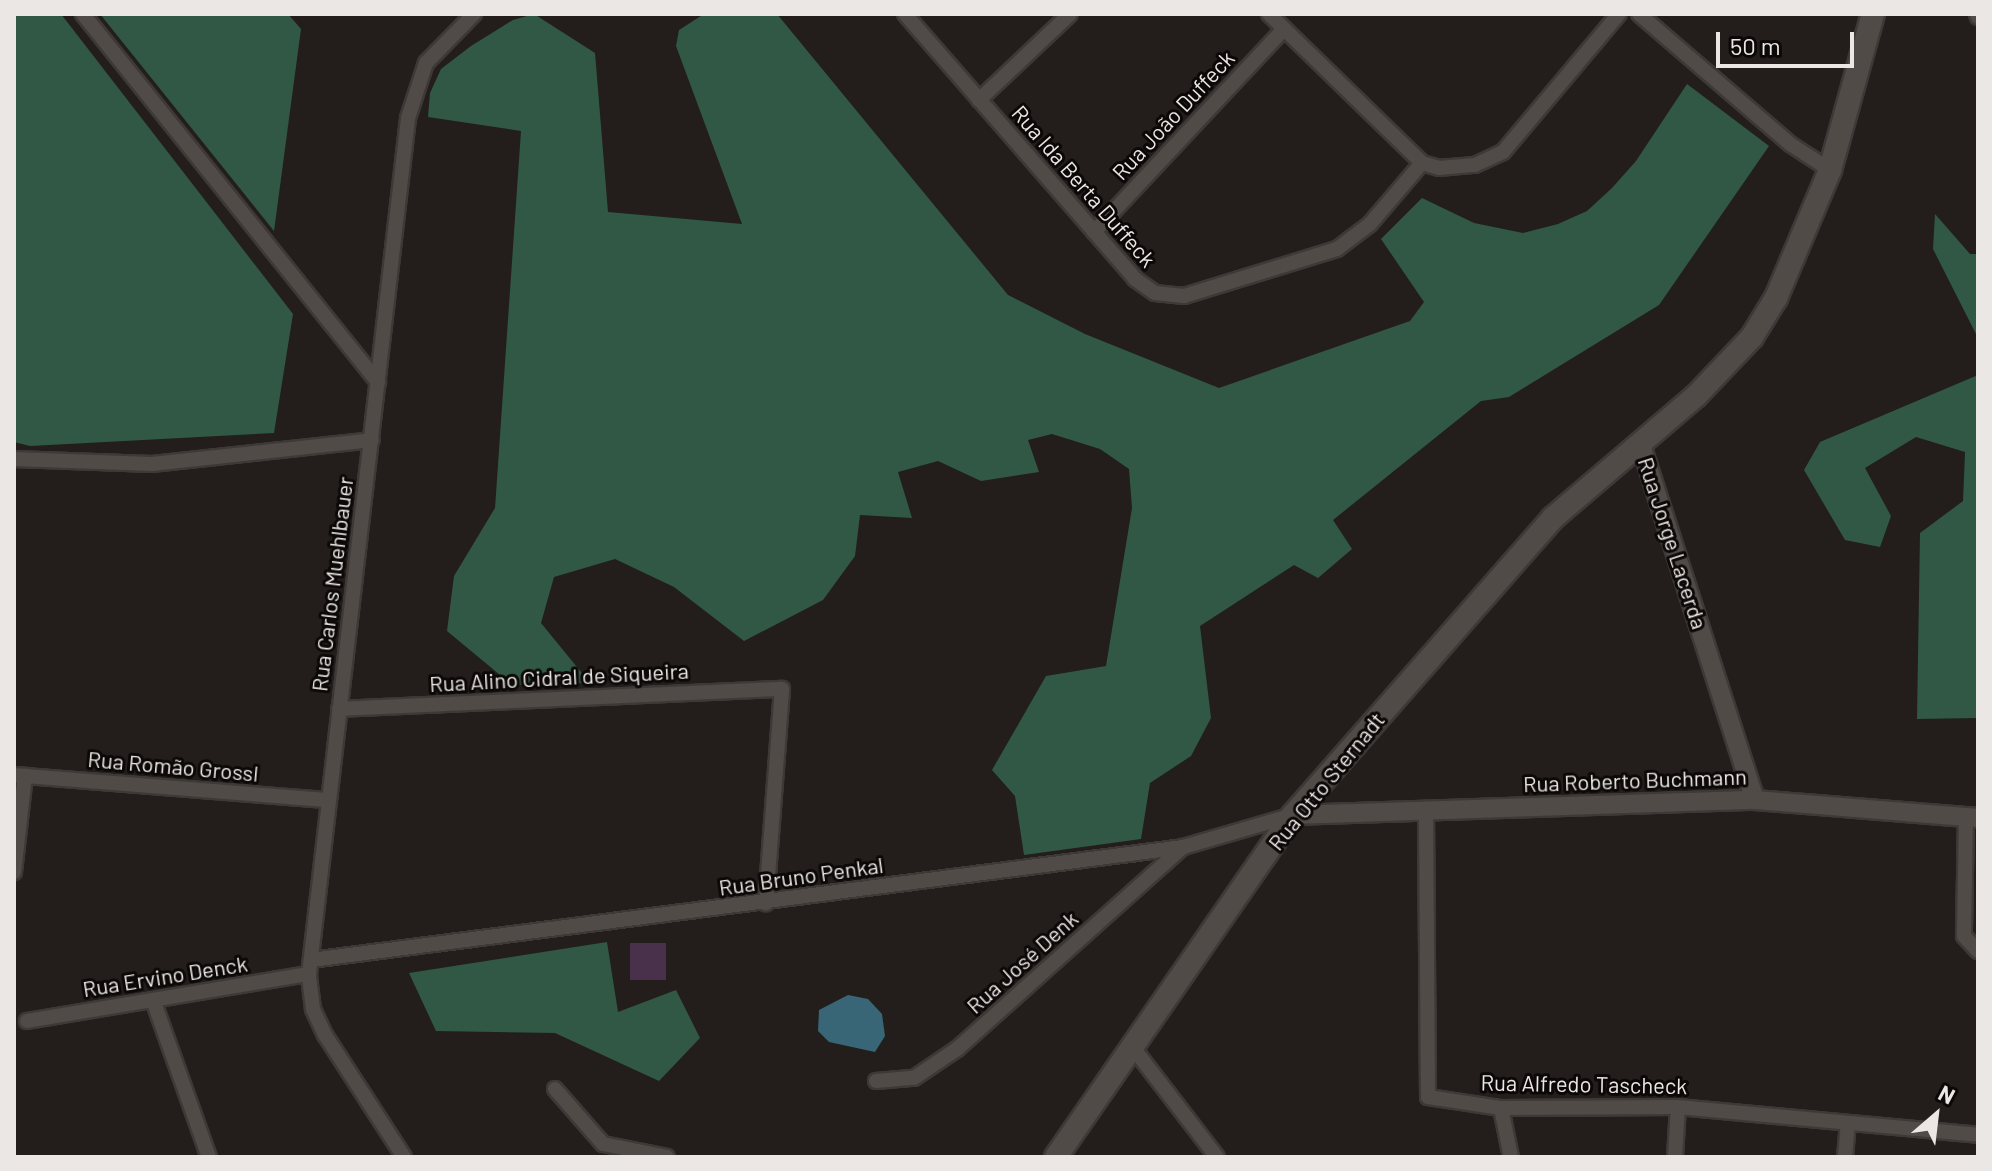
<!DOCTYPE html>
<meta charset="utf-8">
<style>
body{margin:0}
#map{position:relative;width:1992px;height:1171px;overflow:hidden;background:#231e1b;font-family:Barlow,sans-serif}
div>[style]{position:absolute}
.forest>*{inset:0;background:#315844}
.water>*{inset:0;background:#386677}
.building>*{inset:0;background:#49304b;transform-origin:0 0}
.roads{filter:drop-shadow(2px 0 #3d3937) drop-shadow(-2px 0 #3d3937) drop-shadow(0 2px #3d3937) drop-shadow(0 -2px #3d3937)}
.minor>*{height:14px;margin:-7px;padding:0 7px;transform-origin:7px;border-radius:7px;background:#514b48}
.tertiary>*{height:18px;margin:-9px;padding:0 9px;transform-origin:9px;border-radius:9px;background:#514b48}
.secondary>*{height:22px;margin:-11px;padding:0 11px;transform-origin:11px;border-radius:11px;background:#514b48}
span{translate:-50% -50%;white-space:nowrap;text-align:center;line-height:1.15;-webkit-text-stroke:6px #0b0807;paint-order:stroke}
.street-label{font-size:22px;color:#eae7e5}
.frame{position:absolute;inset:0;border:16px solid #eae7e5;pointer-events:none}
.north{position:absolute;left:1896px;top:1075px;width:80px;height:80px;-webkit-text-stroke:6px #0b0807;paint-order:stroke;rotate:28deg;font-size:22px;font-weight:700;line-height:32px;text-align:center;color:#eae7e5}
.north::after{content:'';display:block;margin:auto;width:28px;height:36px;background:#eae7e5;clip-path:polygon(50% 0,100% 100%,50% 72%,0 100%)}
.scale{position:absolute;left:1716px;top:32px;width:138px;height:36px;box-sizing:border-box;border:4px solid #eae7e5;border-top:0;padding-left:10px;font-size:24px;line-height:28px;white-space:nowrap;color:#eae7e5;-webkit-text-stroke:6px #0b0807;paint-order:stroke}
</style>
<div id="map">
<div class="forest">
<i style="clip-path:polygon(14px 14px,61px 14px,293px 314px,274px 433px,30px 446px,14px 442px)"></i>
<i style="clip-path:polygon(100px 14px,288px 14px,301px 29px,274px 231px)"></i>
<i style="clip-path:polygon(534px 14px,595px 53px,608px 212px,742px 224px,676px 46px,679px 30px,704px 14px,777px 14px,1008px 295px,1085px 334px,1219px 388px,1410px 321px,1424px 302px,1381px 239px,1422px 198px,1474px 223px,1523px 233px,1558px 224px,1587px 211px,1612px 188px,1636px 161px,1687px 84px,1769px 146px,1659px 305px,1509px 397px,1481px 401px,1333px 520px,1352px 549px,1318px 578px,1294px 565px,1200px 626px,1211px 718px,1191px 756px,1150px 783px,1141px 839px,1024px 855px,1015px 796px,992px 770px,1046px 676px,1106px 666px,1132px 508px,1129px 469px,1100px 449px,1052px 434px,1028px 440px,1039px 472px,981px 481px,938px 461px,898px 472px,912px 518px,860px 515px,855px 556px,823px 600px,744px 641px,674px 587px,615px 559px,554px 577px,541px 623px,590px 683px,512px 685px,447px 631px,454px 576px,495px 508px,521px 131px,428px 117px,430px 93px,441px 69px,471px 46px,513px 20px)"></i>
<i style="clip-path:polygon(1935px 214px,1970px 254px,1978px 254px,1978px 338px,1933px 249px)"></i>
<i style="clip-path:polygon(1978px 375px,1978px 718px,1917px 719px,1920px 533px,1963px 501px,1965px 452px,1916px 437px,1865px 468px,1891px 516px,1880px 547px,1845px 540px,1804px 470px,1820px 442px)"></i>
<i style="clip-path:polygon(607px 942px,618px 1012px,676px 990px,700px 1038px,659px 1081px,555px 1033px,436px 1031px,409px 973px)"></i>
</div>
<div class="water">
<i style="clip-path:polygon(848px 995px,868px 999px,882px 1014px,885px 1036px,875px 1052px,829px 1042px,818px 1031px,819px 1010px)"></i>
</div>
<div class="building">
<i style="left:630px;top:943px;width:36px;height:37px"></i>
</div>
<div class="roads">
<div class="minor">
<i style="left:83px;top:14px;width:472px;rotate:51.3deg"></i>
<i style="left:905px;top:14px;width:351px;rotate:49deg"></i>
<i style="left:1135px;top:279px;width:24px;rotate:35deg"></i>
<i style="left:1155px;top:293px;width:29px;rotate:6deg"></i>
<i style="left:1184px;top:296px;width:160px;rotate:-17.1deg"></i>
<i style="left:1337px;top:249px;width:41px;rotate:-37.1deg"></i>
<i style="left:1370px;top:224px;width:80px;rotate:-49.6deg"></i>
<i style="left:1269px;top:14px;width:214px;rotate:44.2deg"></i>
<i style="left:1422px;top:163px;width:18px;rotate:16deg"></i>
<i style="left:1439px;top:168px;width:36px;rotate:-5deg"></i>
<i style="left:1475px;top:165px;width:31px;rotate:-25deg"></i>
<i style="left:1503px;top:152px;width:180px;rotate:-50deg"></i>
<i style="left:1639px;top:14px;width:199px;rotate:40.7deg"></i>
<i style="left:1790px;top:144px;width:48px;rotate:33deg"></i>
<i style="left:1977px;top:14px;width:3px;rotate:72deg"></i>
<i style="left:979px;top:100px;width:125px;rotate:-43.4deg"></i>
<i style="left:1094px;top:232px;width:278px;rotate:-46.9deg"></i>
<i style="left:14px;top:459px;width:138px;rotate:2.1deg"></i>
<i style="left:152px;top:464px;width:221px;rotate:-6.2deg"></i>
<i style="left:339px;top:709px;width:443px;rotate:-2.6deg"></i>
<i style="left:782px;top:689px;width:215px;rotate:94.3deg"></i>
<i style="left:14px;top:775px;width:315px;rotate:4.6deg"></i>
<i style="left:1426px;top:811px;width:286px;rotate:89.6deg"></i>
<i style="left:1428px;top:1097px;width:74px;rotate:8.6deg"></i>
<i style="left:1501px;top:1108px;width:177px;rotate:-0.3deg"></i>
<i style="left:1678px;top:1107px;width:301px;rotate:5.3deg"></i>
<i style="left:1966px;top:817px;width:119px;rotate:91deg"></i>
<i style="left:1964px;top:936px;width:21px;rotate:47deg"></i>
<i style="left:14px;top:872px;width:97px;rotate:-83.5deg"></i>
<i style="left:311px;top:960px;width:879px;rotate:-7.38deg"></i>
<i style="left:1183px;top:847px;width:115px;rotate:-16.2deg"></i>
<i style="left:153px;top:1000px;width:167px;rotate:70.4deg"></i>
<i style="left:27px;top:1021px;width:286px;rotate:-9.5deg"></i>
<i style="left:1131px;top:1045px;width:141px;rotate:52.5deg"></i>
<i style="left:876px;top:1081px;width:38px;rotate:-5deg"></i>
<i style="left:914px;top:1078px;width:52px;rotate:-34deg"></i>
<i style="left:957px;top:1049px;width:303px;rotate:-41.8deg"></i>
<i style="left:555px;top:1089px;width:73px;rotate:48.9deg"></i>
<i style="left:603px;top:1144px;width:65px;rotate:11.5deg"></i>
<i style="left:1501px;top:1108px;width:50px;rotate:78.5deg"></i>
<i style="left:404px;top:1157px;width:145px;rotate:-122.9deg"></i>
<i style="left:325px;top:1035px;width:29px;rotate:-115deg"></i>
<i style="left:313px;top:1009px;width:35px;rotate:-97deg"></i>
<i style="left:309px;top:974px;width:862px;rotate:-83.4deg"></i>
<i style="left:408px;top:118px;width:58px;rotate:-71.9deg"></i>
<i style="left:426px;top:63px;width:69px;rotate:-45.6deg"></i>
<i style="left:1675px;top:1157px;width:50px;rotate:-86.6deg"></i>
<i style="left:1845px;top:1157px;width:32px;rotate:-85deg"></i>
</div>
<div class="tertiary">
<i style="left:1640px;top:442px;width:376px;rotate:72.2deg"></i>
<i style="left:1293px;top:815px;width:462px;rotate:-1.9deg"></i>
<i style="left:1755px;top:800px;width:224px;rotate:4.6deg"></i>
</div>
<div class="secondary">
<i style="left:1056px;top:1157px;width:416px;rotate:-55.3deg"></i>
<i style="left:1293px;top:815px;width:395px;rotate:-48.8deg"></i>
<i style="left:1553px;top:518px;width:188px;rotate:-40.5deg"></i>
<i style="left:1696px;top:396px;width:81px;rotate:-46.5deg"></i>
<i style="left:1752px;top:337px;width:46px;rotate:-58.4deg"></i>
<i style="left:1776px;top:298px;width:139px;rotate:-67.1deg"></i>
<i style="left:1830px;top:170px;width:162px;rotate:-74.6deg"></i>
</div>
</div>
<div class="street-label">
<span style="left:1173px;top:115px;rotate:-47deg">Rua João Duffeck</span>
<span style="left:1084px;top:186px;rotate:49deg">Rua Ida Berta Duffeck</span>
<span style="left:1673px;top:543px;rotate:72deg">Rua Jorge Lacerda</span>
<span style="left:332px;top:584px;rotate:-83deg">Rua Carlos Muehlbauer</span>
<span style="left:559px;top:677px;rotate:-3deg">Rua Alino Cidral de Siqueira</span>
<span style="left:173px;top:766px;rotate:5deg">Rua Romão Grossl</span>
<span style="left:1635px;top:780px;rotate:-2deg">Rua Roberto Buchmann</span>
<span style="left:1326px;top:781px;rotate:-51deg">Rua Otto Sternadt</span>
<span style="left:801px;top:876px;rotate:-8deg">Rua Bruno Penkal</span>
<span style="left:1022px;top:962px;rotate:-42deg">Rua José Denk</span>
<span style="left:165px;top:976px;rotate:-9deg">Rua Ervino Denck</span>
<span style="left:1584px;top:1084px;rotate:1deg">Rua Alfredo Tascheck</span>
</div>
<div class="frame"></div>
<div class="north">N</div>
<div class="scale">50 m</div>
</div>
